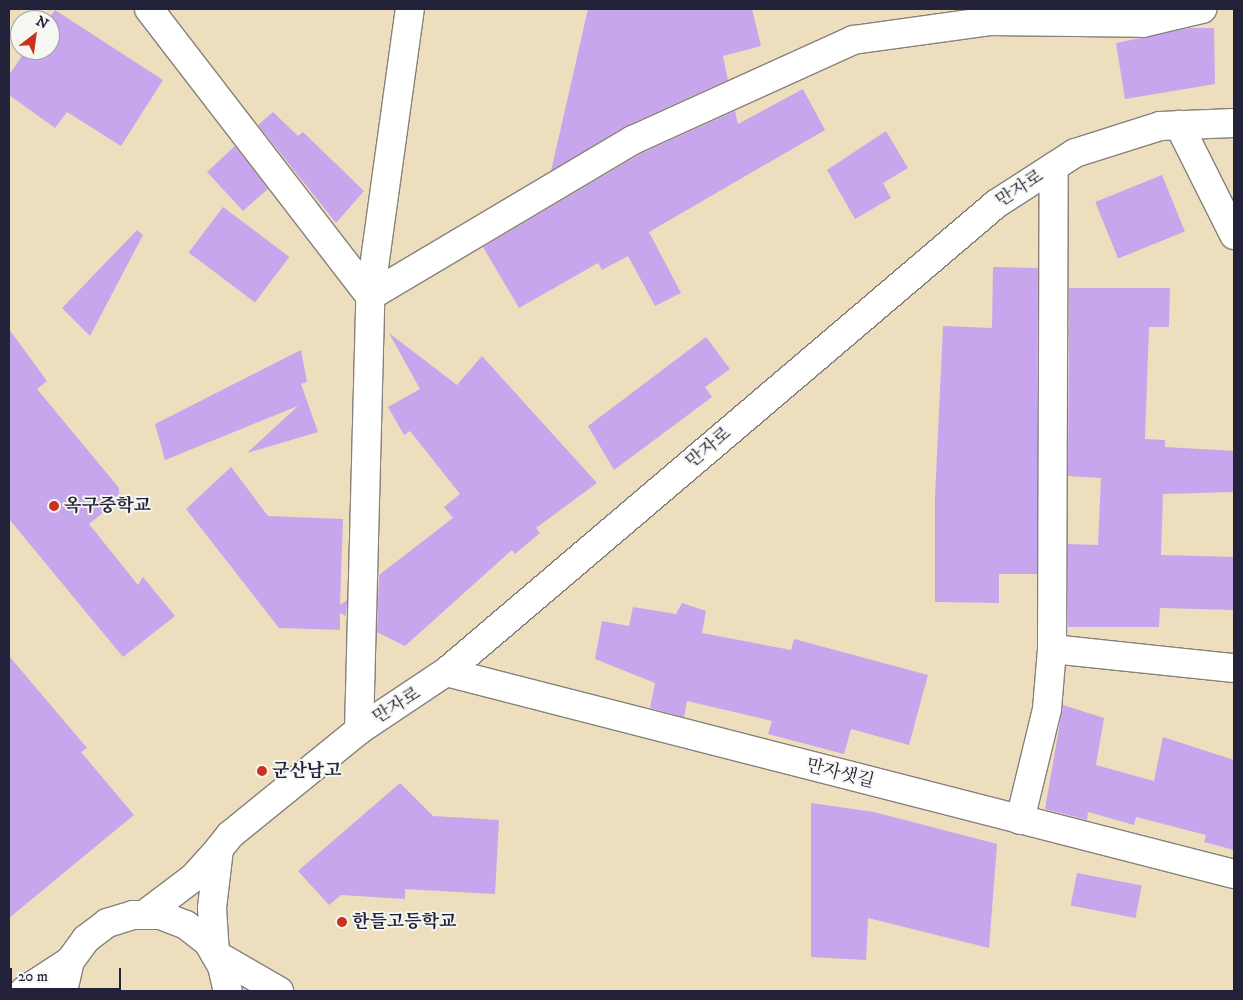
<!DOCTYPE html>
<meta charset="utf-8">
<style>
body{margin:0}
#map{position:relative;width:1243px;height:1000px;overflow:hidden;background:#eddfbd;font-family:"IM FELL DW Pica","Noto Serif KR",serif}
div>[style]{position:absolute}
.building>*{inset:0;background:#c7a6ed;transform-origin:0 0}
.roads{filter:drop-shadow(1px 0 #88807c) drop-shadow(-1px 0 #88807c) drop-shadow(0 1px #88807c) drop-shadow(0 -1px #88807c)}
.street>*{height:28px;margin:-14px;padding:0 14px;transform-origin:14px;border-radius:14px;background:#fff}
.secondary>*{height:28px;margin:-14px;padding:0 14px;transform-origin:14px;border-radius:14px;background:#fff}
.dots>*{width:14px;height:14px;translate:-50% -50%;box-sizing:border-box;border:2px solid #f6f6f2;border-radius:50%}
span{translate:-50% -50%;white-space:nowrap;text-align:center;line-height:1.15;-webkit-text-stroke:4px #f6f6f2;paint-order:stroke}
.street-label{font-size:18px;color:#22223b}
.poi-label{font-size:18px;color:#22223b;font-weight:700}
.left{translate:0 -50%;text-align:left}
.frame{position:absolute;inset:0;border:10px solid #22223b;pointer-events:none}
.north{position:absolute;left:10px;top:10px;width:50px;height:50px;box-sizing:border-box;background:#f6f6f2;border:1px solid #a1a1a9;border-radius:50%;rotate:30deg;font-size:14px;font-weight:700;line-height:20px;text-align:center;color:#22223b}
.north::after{content:'';display:block;margin:auto;width:18px;height:22px;background:#c8321e;clip-path:polygon(50% 0,100% 100%,50% 72%,0 100%)}
.scale{position:absolute;left:10px;top:968px;width:111px;height:22px;box-sizing:border-box;border:2px solid #22223b;border-top:0;padding-left:6px;font-size:15px;line-height:18px;white-space:nowrap;color:#22223b;-webkit-text-stroke:4px #f6f6f2;paint-order:stroke}
</style>
<div id="map">
<div class="building">
<i style="clip-path:polygon(588px 9px,752px 9px,761px 46px,723px 56px,728px 80px,626px 126px,551px 171px)"></i>
<i style="clip-path:polygon(55px 10px,163px 80px,121px 146px,67px 112px,55px 128px,9px 95px,9px 75px,26px 50px,50px 50px,48px 20px)"></i>
<i style="clip-path:polygon(1190px 28px,1214px 28px,1215px 84px,1125px 99px,1116px 43px)"></i>
<i style="clip-path:polygon(803px 89px,825px 130px,649px 232px,681px 293px,655px 306px,628px 256px,602px 270px,598px 263px,519px 308px,483px 247px,640px 154px,735px 111px,738px 124px)"></i>
<i style="clip-path:polygon(273px 112px,298px 136px,303px 132px,364px 191px,336px 223px,258px 125px)"></i>
<i style="clip-path:polygon(886px 131px,908px 168px,883px 183px,891px 198px,855px 219px,827px 170px)"></i>
<i style="clip-path:polygon(235px 146px,268px 189px,243px 211px,207px 172px)"></i>
<i style="left:1162px;top:175px;width:61px;height:72px;rotate:68deg"></i>
<i style="left:223px;top:207px;width:83px;height:57px;rotate:37deg"></i>
<i style="clip-path:polygon(137px 230px,143px 235px,90px 336px,62px 308px)"></i>
<i style="clip-path:polygon(993px 267px,1038px 268px,1037px 574px,999px 574px,999px 603px,935px 602px,935px 497px,943px 326px,992px 328px)"></i>
<i style="clip-path:polygon(1069px 288px,1170px 288px,1169px 327px,1149px 327px,1145px 439px,1165px 440px,1165px 447px,1234px 451px,1234px 492px,1163px 494px,1161px 555px,1234px 557px,1234px 610px,1160px 608px,1159px 627px,1068px 627px,1068px 544px,1098px 545px,1101px 478px,1068px 476px)"></i>
<i style="clip-path:polygon(9px 329px,47px 381px,37px 389px,119px 488px,119px 500px,89px 524px,138px 585px,143px 577px,175px 616px,123px 657px,9px 519px)"></i>
<i style="clip-path:polygon(389px 333px,457px 385px,482px 356px,597px 483px,536px 528px,540px 533px,515px 554px,512px 550px,405px 646px,377px 632px,379px 575px,453px 518px,444px 507px,460px 494px,410px 431px,404px 435px,388px 407px,420px 389px)"></i>
<i style="clip-path:polygon(706px 337px,730px 369px,705px 387px,712px 397px,614px 470px,588px 426px)"></i>
<i style="clip-path:polygon(301px 350px,307px 382px,301px 384px,318px 432px,247px 453px,298px 406px,165px 460px,155px 424px)"></i>
<i style="clip-path:polygon(231px 467px,268px 516px,343px 519px,340px 605px,347px 600px,346px 616px,340px 613px,340px 630px,279px 628px,186px 509px)"></i>
<i style="clip-path:polygon(682px 603px,706px 611px,702px 633px,791px 650px,794px 639px,928px 675px,909px 745px,851px 729px,844px 754px,768px 734px,772px 721px,687px 701px,684px 717px,650px 708px,655px 683px,595px 659px,602px 621px,629px 626px,633px 607px,676px 614px)"></i>
<i style="clip-path:polygon(9px 656px,87px 748px,81px 752px,134px 815px,9px 918px)"></i>
<i style="clip-path:polygon(1063px 705px,1104px 718px,1096px 765px,1154px 781px,1163px 737px,1234px 760px,1234px 850px,1204px 842px,1206px 835px,1136px 817px,1134px 825px,1088px 812px,1087px 820px,1045px 809px)"></i>
<i style="clip-path:polygon(400px 783px,433px 816px,499px 820px,495px 894px,405px 889px,405px 899px,341px 895px,329px 905px,298px 871px)"></i>
<i style="clip-path:polygon(811px 803px,874px 812px,997px 844px,989px 948px,868px 918px,866px 960px,811px 957px)"></i>
<i style="left:1077px;top:873px;width:66px;height:33px;rotate:11deg"></i>
</div>
<div class="roads">
<div class="street">
<i style="left:149px;top:9px;width:362px;rotate:52.4deg"></i>
<i style="left:370px;top:296px;width:306px;rotate:-30.7deg"></i>
<i style="left:633px;top:140px;width:242px;rotate:-24.4deg"></i>
<i style="left:853px;top:40px;width:138px;rotate:-7.9deg"></i>
<i style="left:990px;top:21px;width:153px;rotate:0.7deg"></i>
<i style="left:1143px;top:23px;width:61px;rotate:-13.3deg"></i>
<i style="left:1179px;top:125px;width:123px;rotate:63.4deg"></i>
<i style="left:1052px;top:649px;width:183px;rotate:6deg"></i>
<i style="left:446px;top:672px;width:813px;rotate:14.38deg"></i>
<i style="left:359px;top:730px;width:434px;rotate:-88.5deg"></i>
<i style="left:370px;top:296px;width:290px;rotate:-82.1deg"></i>
<i style="left:1020px;top:820px;width:114px;rotate:-76.3deg"></i>
<i style="left:1047px;top:709px;width:60px;rotate:-85.2deg"></i>
<i style="left:1052px;top:649px;width:482px;rotate:-89.8deg"></i>
</div>
<div class="secondary">
<i style="left:219px;top:849px;width:18px;rotate:-52deg"></i>
<i style="left:230px;top:835px;width:166px;rotate:-39.1deg"></i>
<i style="left:359px;top:730px;width:105px;rotate:-33.7deg"></i>
<i style="left:446px;top:672px;width:722px;rotate:-40.39deg"></i>
<i style="left:996px;top:204px;width:94px;rotate:-32.8deg"></i>
<i style="left:1075px;top:153px;width:89px;rotate:-17.6deg"></i>
<i style="left:1160px;top:126px;width:74px;rotate:-2.3deg"></i>
<i style="left:144px;top:915px;width:61px;rotate:-37.1deg"></i>
<i style="left:193px;top:878px;width:39px;rotate:-48deg"></i>
<i style="left:219px;top:849px;width:59px;rotate:96.8deg"></i>
<i style="left:212px;top:908px;width:46px;rotate:86.3deg"></i>
<i style="left:215px;top:954px;width:74px;rotate:30deg"></i>
<i style="left:24px;top:991px;width:55px;rotate:-33.1deg"></i>
<i style="left:63px;top:991px;width:31px;rotate:-77deg"></i>
<i style="left:70px;top:961px;width:27px;rotate:-54deg"></i>
<i style="left:86px;top:939px;width:26px;rotate:-37deg"></i>
<i style="left:107px;top:923px;width:27px;rotate:-17deg"></i>
<i style="left:133px;top:915px;width:27px"></i>
<i style="left:160px;top:915px;width:28px;rotate:21deg"></i>
<i style="left:186px;top:925px;width:28px;rotate:38deg"></i>
<i style="left:208px;top:942px;width:28px;rotate:60deg"></i>
<i style="left:222px;top:966px;width:26px;rotate:77deg"></i>
</div>
</div>
<div class="dots">
<i style="left:54px;top:506px;background:#c8321e"></i>
<i style="left:262px;top:771px;background:#c8321e"></i>
<i style="left:342px;top:922px;background:#c8321e"></i>
</div>
<div class="street-label">
<span style="left:1020px;top:189px;rotate:-33deg">만자로</span>
<span style="left:709px;top:448px;rotate:-40deg">만자로</span>
<span style="left:397px;top:706px;rotate:-32deg">만자로</span>
<span style="left:840px;top:774px;rotate:14deg">만자샛길</span>
</div>
<div class="poi-label">
<span class="left" style="left:64px;top:506px">옥구중학교</span>
<span class="left" style="left:272px;top:771px">군산남고</span>
<span class="left" style="left:352px;top:922px">한들고등학교</span>
</div>
<div class="frame"></div>
<div class="north">N</div>
<div class="scale">20 m</div>
</div>
